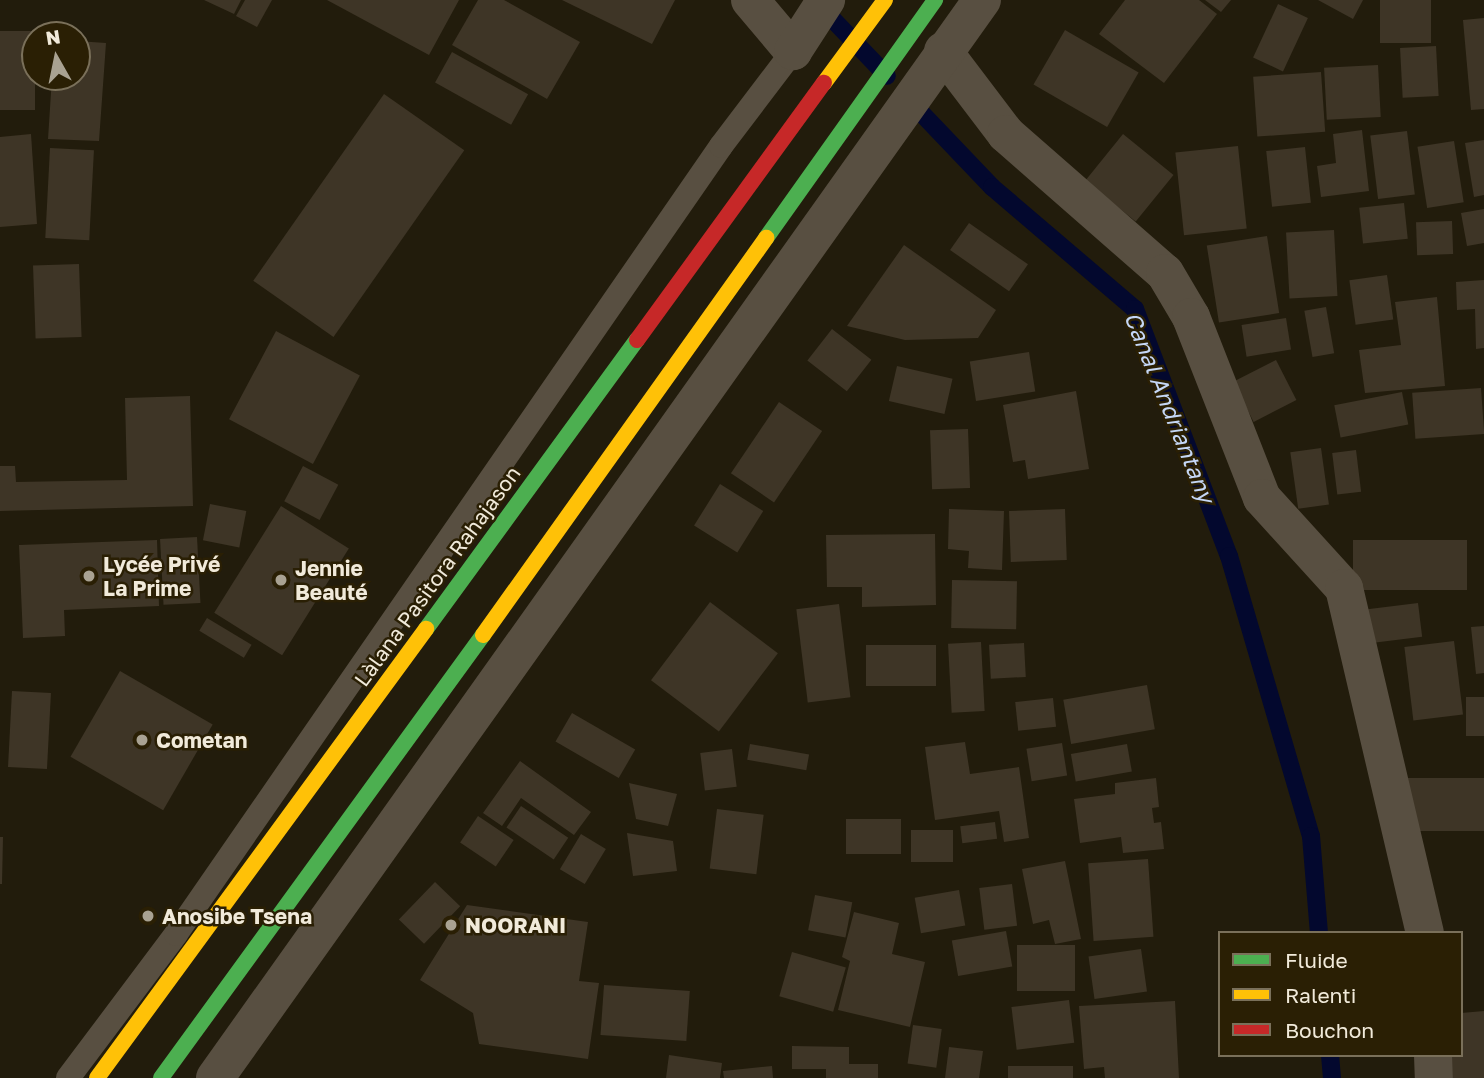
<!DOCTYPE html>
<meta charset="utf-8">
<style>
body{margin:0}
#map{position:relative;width:1484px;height:1078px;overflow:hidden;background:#221c0c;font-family:"Golos Text",sans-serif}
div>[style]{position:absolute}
.stream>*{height:18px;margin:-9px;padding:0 9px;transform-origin:9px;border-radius:9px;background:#03082e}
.building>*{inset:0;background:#3e3526;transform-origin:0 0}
.lane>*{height:24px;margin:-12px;padding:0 12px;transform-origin:12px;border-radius:12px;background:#584f41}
.street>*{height:38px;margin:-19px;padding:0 19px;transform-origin:19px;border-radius:19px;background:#584f41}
.fast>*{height:16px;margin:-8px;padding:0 8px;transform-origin:8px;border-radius:8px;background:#4caf50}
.slow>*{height:16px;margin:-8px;padding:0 8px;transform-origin:8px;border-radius:8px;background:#ffc107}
.jam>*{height:16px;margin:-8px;padding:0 8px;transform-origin:8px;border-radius:8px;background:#c62828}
.dots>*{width:19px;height:19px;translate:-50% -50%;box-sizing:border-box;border:4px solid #2a1f04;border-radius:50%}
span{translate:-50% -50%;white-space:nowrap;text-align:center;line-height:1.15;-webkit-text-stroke:5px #2a1f04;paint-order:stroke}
.poi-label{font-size:21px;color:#f1eada;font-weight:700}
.left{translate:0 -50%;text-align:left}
.street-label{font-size:21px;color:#f1eada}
.water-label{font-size:23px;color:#c5d7f6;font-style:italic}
.legend{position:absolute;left:1218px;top:931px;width:245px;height:126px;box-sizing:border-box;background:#2a1f04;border:2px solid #7a705a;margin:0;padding:9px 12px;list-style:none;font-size:21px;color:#f1eada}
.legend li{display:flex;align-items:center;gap:14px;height:35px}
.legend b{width:35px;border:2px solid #7a705a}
.north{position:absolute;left:21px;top:21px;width:70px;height:70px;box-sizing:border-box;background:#2a1f04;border:2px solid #7a705a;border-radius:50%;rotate:351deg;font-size:19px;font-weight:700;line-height:28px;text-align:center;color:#f1eada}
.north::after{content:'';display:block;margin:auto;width:24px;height:32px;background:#a9a292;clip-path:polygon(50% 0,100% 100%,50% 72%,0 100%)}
</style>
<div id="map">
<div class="stream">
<i style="left:819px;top:5px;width:98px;rotate:46.2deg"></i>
<i style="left:908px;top:99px;width:122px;rotate:46.3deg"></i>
<i style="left:992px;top:187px;width:188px;rotate:40.5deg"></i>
<i style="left:1135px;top:309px;width:264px;rotate:69.2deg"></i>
<i style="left:1229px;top:556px;width:292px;rotate:73.7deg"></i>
<i style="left:1311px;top:836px;width:97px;rotate:85.3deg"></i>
<i style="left:1330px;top:1055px;width:23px;rotate:85deg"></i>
</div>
<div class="building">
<i style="clip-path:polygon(204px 0,241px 0,234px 14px)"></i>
<i style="clip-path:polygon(245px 0,272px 0,257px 27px,236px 16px)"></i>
<i style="clip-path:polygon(327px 0,459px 0,429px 55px)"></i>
<i style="clip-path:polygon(478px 0,504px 0,580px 42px,547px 99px,452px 45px)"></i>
<i style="clip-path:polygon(562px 0,675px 0,652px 44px)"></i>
<i style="clip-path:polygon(1125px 0,1199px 0,1217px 14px,1164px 83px,1099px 34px)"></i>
<i style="clip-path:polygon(1205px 0,1231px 0,1221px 12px)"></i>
<i style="clip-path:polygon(1318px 0,1363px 0,1353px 19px)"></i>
<i style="left:1380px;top:0;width:51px;height:43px"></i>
<i style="left:1278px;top:4px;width:33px;height:59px;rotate:25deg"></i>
<i style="clip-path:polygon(1484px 18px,1484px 109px,1471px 110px,1463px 20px)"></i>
<i style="left:1065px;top:30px;width:85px;height:63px;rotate:30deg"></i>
<i style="left:35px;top:31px;width:79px;height:35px;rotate:90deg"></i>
<i style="clip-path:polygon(77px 41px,106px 43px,99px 141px,48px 139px,52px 77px,77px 77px)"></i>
<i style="left:1436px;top:46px;width:50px;height:36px;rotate:87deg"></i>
<i style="left:452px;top:52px;width:87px;height:35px;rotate:29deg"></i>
<i style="left:1378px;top:65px;width:52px;height:54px;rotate:87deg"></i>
<i style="left:1321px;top:72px;width:60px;height:68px;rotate:86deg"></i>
<i style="left:384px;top:94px;width:98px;height:228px;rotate:35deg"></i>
<i style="clip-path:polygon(1362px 130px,1369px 191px,1321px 197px,1317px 166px,1336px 163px,1333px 134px)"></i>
<i style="left:1407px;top:131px;width:64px;height:37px;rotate:83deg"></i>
<i style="clip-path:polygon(31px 134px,37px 224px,0 227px,0 137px)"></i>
<i style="left:1123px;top:134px;width:65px;height:60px;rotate:39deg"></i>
<i style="clip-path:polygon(1484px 140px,1484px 195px,1474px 197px,1465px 143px)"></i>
<i style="left:1454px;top:141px;width:62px;height:37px;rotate:81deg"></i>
<i style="left:1238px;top:146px;width:83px;height:63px;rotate:84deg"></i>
<i style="left:1305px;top:147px;width:56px;height:39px;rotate:84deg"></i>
<i style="left:50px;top:148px;width:44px;height:90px;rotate:3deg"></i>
<i style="left:1404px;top:203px;width:36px;height:45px;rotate:84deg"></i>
<i style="clip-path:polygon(1484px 209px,1484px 243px,1467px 246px,1461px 213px)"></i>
<i style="left:1452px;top:221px;width:33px;height:36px;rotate:88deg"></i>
<i style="left:969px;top:223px;width:72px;height:33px;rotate:35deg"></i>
<i style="left:1334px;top:230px;width:66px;height:48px;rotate:87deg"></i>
<i style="left:1267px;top:236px;width:78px;height:61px;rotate:81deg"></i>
<i style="clip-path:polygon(904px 245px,996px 310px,978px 338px,905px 340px,847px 326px)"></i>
<i style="left:79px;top:264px;width:73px;height:46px;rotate:88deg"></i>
<i style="left:1387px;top:275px;width:45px;height:38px;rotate:82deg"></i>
<i style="clip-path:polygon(1484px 280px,1484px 348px,1476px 349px,1475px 309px,1457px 310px,1456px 282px)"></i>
<i style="clip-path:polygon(1437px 297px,1445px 386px,1365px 393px,1359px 350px,1401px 345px,1395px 302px)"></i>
<i style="left:1326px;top:307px;width:47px;height:22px;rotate:80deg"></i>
<i style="left:1286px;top:318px;width:32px;height:45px;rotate:81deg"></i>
<i style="left:832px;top:329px;width:50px;height:40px;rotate:38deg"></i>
<i style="left:276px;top:331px;width:95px;height:100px;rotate:28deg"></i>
<i style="left:1029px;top:352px;width:40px;height:60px;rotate:81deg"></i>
<i style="left:1276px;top:360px;width:45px;height:48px;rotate:63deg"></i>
<i style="left:897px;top:366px;width:57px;height:36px;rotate:13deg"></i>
<i style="left:1481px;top:388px;width:46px;height:69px;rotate:86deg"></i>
<i style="clip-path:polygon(1076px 391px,1089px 469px,1028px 479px,1025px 460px,1013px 462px,1003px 405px)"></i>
<i style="left:1402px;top:392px;width:33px;height:69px;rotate:79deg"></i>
<i style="clip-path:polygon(190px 396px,193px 506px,0 511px,0 466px,15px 466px,16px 482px,127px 480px,125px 398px)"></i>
<i style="left:779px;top:402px;width:52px;height:86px;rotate:34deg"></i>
<i style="left:968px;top:429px;width:59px;height:38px;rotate:88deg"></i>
<i style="left:1321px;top:448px;width:57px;height:31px;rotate:82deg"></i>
<i style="left:1356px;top:450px;width:42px;height:24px;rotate:83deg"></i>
<i style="left:303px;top:466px;width:40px;height:40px;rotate:28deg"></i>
<i style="left:720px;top:484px;width:51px;height:49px;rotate:32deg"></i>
<i style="left:210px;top:504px;width:37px;height:37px;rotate:11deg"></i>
<i style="left:281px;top:506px;width:80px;height:126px;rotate:32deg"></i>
<i style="clip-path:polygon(949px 509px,1004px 511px,1002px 570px,968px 568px,969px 551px,948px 549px)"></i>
<i style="left:1065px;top:509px;width:51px;height:56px;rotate:88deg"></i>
<i style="clip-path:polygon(935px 534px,936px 605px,862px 607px,862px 587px,827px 587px,826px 535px)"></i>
<i style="left:197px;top:537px;width:66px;height:37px;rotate:87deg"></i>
<i style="clip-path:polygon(157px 540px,159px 606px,64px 610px,65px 636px,23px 638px,19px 545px)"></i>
<i style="left:1467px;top:540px;width:50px;height:114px;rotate:90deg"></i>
<i style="left:952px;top:580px;width:65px;height:48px;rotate:1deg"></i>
<i style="left:710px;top:602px;width:85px;height:98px;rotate:37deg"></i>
<i style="left:1418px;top:603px;width:34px;height:57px;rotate:83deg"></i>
<i style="left:839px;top:604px;width:94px;height:43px;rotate:83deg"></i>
<i style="left:207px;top:618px;width:52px;height:15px;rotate:31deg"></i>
<i style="clip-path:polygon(1484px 626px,1484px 673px,1476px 674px,1471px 627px)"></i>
<i style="left:1454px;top:641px;width:74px;height:50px;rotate:83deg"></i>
<i style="left:981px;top:642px;width:69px;height:33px;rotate:87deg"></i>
<i style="left:1024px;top:643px;width:34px;height:35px;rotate:87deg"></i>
<i style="left:936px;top:645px;width:41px;height:70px;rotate:90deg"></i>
<i style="left:120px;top:671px;width:107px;height:99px;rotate:30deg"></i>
<i style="left:1147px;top:685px;width:45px;height:85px;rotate:80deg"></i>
<i style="left:12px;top:691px;width:39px;height:76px;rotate:3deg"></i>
<i style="left:1466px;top:697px;width:18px;height:39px"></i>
<i style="left:1053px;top:698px;width:29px;height:38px;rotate:84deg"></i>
<i style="left:572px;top:713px;width:73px;height:33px;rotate:30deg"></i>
<i style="clip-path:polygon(965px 742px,970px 774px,1019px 767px,1029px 838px,1004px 842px,999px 811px,935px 820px,925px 747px)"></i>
<i style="left:1062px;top:743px;width:33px;height:36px;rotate:81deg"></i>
<i style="left:750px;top:744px;width:60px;height:16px;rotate:10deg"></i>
<i style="left:1127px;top:744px;width:28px;height:57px;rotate:80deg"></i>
<i style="left:732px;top:749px;width:38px;height:32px;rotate:83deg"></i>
<i style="clip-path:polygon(520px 761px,591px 812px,574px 835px,521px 798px,502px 826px,483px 813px)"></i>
<i style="clip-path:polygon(1156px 778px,1159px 807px,1152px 808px,1154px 823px,1161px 822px,1164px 849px,1123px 853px,1121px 837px,1080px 843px,1074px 799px,1115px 794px,1115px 783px)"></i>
<i style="left:1484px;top:778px;width:53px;height:80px;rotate:90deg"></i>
<i style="clip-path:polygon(629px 783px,677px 794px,668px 826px,636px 819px)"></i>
<i style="left:521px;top:806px;width:57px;height:26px;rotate:34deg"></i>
<i style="left:717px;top:809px;width:47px;height:60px;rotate:7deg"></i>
<i style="left:478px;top:816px;width:43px;height:32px;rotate:34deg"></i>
<i style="left:846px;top:819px;width:55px;height:35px"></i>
<i style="left:995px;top:822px;width:17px;height:35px;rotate:83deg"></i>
<i style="left:911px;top:830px;width:42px;height:32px"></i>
<i style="clip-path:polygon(627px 833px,673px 841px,677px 871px,633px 876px)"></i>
<i style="left:581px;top:834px;width:29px;height:41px;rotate:31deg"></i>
<i style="clip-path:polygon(0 837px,3px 837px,2px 884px,0 884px)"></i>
<i style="left:1148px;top:859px;width:78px;height:60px;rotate:86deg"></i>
<i style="clip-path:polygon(1065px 861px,1081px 939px,1055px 944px,1049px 920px,1033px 924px,1022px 869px)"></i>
<i style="left:435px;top:882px;width:35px;height:52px;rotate:44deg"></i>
<i style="left:1012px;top:884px;width:42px;height:33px;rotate:83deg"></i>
<i style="left:959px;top:890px;width:36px;height:45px;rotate:80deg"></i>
<i style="left:815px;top:895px;width:38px;height:36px;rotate:11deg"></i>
<i style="clip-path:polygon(467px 905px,588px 922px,579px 981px,599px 983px,588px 1059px,479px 1044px,473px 1013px,420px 980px)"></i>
<i style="clip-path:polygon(854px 912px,899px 923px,892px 954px,925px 962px,910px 1027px,838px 1010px,850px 961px,842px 957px)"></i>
<i style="left:1006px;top:931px;width:36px;height:55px;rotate:80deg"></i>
<i style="left:1017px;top:945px;width:58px;height:46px"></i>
<i style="left:1141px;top:949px;width:43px;height:53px;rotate:82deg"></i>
<i style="left:792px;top:952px;width:56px;height:46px;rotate:16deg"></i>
<i style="left:604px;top:985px;width:86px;height:50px;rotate:4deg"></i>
<i style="left:1069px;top:1000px;width:43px;height:58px;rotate:83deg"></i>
<i style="clip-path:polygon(1175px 1001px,1179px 1078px,1105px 1078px,1104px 1067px,1084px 1069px,1079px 1006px)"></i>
<i style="clip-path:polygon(1484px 1011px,1484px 1078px,1450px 1078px,1449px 1055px,1461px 1055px,1461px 1013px)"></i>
<i style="left:913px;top:1025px;width:29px;height:39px;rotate:8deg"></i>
<i style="clip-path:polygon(792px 1046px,849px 1047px,849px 1064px,878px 1064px,878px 1078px,826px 1078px,826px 1069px,792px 1069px)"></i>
<i style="clip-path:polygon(949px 1047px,983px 1051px,979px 1078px,945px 1078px)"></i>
<i style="clip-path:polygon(669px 1055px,722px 1063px,720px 1078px,666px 1078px)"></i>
<i style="clip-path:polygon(772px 1066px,773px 1078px,724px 1078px,723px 1071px)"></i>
<i style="left:1008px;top:1066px;width:65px;height:12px"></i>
</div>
<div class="lane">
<i style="left:68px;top:1078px;width:180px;rotate:-53.1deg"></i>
<i style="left:176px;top:934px;width:958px;rotate:-55.33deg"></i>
<i style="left:721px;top:146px;width:119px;rotate:-52.8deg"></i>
</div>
<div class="street">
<i style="left:750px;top:0;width:67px;rotate:49.9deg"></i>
<i style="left:793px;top:51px;width:61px;rotate:-57.1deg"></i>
<i style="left:943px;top:51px;width:104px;rotate:52.8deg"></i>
<i style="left:1006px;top:134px;width:211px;rotate:41.2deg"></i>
<i style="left:1165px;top:273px;width:51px;rotate:59.4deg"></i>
<i style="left:1191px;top:317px;width:194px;rotate:68.6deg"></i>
<i style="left:1262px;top:498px;width:122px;rotate:47.7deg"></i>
<i style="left:1344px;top:588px;width:354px;rotate:76.8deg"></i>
<i style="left:1433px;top:1055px;width:23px;rotate:88deg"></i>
<i style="left:215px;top:1078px;width:1323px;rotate:-54.57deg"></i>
</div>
<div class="fast">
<i style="left:766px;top:238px;width:292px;rotate:-54.6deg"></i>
<i style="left:426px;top:629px;width:358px;rotate:-53.9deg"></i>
<i style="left:161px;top:1078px;width:548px;rotate:-53.99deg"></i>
</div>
<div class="slow">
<i style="left:824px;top:83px;width:103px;rotate:-53.7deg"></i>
<i style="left:483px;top:635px;width:488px;rotate:-54.5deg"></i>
<i style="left:97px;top:1078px;width:557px;rotate:-53.77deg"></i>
</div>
<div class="jam">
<i style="left:637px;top:340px;width:318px;rotate:-54deg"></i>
</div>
<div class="dots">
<i style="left:89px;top:576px;background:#a9a292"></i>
<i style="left:281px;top:580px;background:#a9a292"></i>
<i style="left:142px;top:740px;background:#a9a292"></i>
<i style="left:148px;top:916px;background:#a9a292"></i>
<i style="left:451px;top:925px;background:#a9a292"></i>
</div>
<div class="poi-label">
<span class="left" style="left:103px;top:576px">Lycée Privé<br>La Prime</span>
<span class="left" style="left:295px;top:580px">Jennie<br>Beauté</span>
<span class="left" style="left:156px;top:740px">Cometan</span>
<span class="left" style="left:162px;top:916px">Anosibe Tsena</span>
<span class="left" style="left:465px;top:925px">NOORANI</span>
</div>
<div class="street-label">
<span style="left:437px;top:576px;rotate:-54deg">Làlana Pasitora Rahajason</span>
</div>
<div class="water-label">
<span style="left:1170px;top:407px;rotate:68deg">Canal Andriantany</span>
</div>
<ul class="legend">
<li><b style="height:9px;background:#4caf50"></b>Fluide</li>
<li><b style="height:9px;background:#ffc107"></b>Ralenti</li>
<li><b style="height:9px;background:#c62828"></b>Bouchon</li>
</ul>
<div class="north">N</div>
</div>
